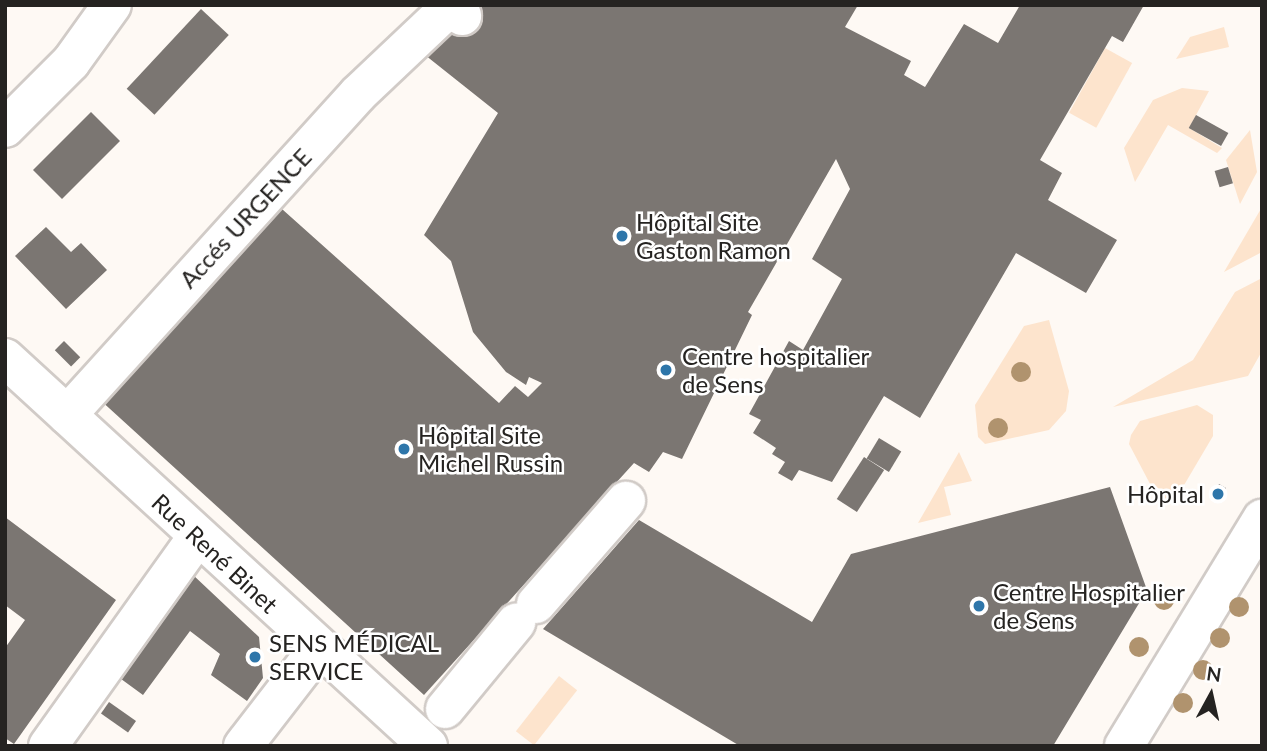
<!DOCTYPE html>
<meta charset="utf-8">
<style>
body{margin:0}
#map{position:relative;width:1267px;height:751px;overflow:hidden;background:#fef9f4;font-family:Lato,sans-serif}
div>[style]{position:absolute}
.green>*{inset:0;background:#fde4cd;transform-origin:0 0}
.building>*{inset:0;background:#7b7672;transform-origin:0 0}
.roads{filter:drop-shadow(2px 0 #d1cbc7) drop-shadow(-2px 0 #d1cbc7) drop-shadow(0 2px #d1cbc7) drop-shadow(0 -2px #d1cbc7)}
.minor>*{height:38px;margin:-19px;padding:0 19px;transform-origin:19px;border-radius:19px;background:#fff}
.trees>*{width:20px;height:20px;margin:-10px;border-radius:50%;background:#b0936e}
.dots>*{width:19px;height:19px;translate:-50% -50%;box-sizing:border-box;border:4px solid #fff;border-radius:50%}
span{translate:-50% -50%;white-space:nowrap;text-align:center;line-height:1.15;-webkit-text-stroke:5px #fff;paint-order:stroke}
.street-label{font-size:24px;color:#252321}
.poi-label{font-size:24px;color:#252321}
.left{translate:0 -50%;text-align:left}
.right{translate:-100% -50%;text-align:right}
.frame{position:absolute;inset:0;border:7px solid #252321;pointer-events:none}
.north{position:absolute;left:1176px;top:660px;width:70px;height:70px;-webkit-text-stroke:5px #fff;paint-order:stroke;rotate:8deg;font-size:19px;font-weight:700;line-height:28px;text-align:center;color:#252321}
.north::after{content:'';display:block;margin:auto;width:24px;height:32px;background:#252321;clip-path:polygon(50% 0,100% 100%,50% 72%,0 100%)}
</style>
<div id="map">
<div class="green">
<i style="clip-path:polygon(1224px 27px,1229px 47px,1176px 59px,1190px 37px)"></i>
<i style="left:1105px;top:48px;width:31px;height:74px;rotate:29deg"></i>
<i style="clip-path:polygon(1182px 88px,1209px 91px,1189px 128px,1222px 148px,1217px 153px,1168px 125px,1135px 182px,1124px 148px,1153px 100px)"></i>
<i style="clip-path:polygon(1250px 130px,1257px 172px,1240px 204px,1226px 160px)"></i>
<i style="clip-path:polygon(1262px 207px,1262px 252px,1224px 272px)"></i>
<i style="clip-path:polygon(1262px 278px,1262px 351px,1248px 376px,1113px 407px,1193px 360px,1235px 292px)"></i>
<i style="clip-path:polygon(1049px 320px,1069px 391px,1066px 411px,1049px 430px,985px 444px,978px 437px,975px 405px,1024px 326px)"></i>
<i style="clip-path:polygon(1197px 405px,1213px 415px,1213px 436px,1177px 497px,1158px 499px,1129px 444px,1131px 435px,1140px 421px)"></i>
<i style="clip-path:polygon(959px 452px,972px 481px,944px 487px,951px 515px,918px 523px)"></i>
<i style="left:559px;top:676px;width:23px;height:70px;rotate:38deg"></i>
</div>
<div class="building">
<i style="clip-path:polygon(431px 5px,858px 5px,845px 27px,911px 61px,904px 75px,925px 87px,964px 24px,998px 43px,1020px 5px,1144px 5px,1123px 42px,1112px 36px,1040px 160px,1062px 173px,1048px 200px,1117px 240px,1086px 293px,1016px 253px,920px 418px,884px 396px,832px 482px,799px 470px,792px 481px,778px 473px,785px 462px,772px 454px,776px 448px,753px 433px,761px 420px,749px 414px,789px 341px,803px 350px,842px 279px,812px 259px,850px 189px,836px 159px,748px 312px,752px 315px,682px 459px,663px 452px,649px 472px,634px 463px,424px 695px,98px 398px,273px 201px,499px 403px,515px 386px,528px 397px,542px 383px,529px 377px,526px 385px,506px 372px,473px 332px,451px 261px,424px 235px,498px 113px,425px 55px)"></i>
<i style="left:201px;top:9px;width:38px;height:109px;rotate:43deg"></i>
<i style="left:91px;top:112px;width:41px;height:82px;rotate:45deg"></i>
<i style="left:1196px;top:115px;width:37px;height:15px;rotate:29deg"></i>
<i style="left:1228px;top:167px;width:17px;height:14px;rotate:73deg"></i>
<i style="clip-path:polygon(46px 227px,71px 252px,81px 243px,107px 270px,66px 309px,15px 256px)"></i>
<i style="left:64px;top:341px;width:23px;height:13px;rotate:45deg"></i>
<i style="left:879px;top:438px;width:26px;height:24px;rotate:31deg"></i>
<i style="left:864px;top:457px;width:24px;height:50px;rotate:33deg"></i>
<i style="left:1219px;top:484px;width:8px;height:17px;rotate:30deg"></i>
<i style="clip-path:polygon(1110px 487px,1147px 590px,1053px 746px,740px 746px,543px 629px,639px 520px,812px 622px,851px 554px)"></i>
<i style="clip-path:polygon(5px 517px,116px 600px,14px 744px,5px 738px,5px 648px,25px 620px,5px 605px)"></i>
<i style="clip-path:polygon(192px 574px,259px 637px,263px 678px,247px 701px,211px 675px,220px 654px,190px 631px,143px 695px,117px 676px)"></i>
<i style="left:109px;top:702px;width:33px;height:14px;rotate:35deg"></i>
</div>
<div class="roads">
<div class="minor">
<i style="left:5px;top:128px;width:93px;rotate:-45deg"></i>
<i style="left:71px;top:62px;width:70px;rotate:-54.3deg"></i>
<i style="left:5px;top:358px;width:574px;rotate:42.53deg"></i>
<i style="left:67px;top:415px;width:433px;rotate:-47.8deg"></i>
<i style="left:358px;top:94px;width:128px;rotate:-43.4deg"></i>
<i style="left:451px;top:6px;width:15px;rotate:42deg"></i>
<i style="left:536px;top:604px;width:137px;rotate:-48.9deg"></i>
<i style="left:445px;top:709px;width:112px;rotate:-50.5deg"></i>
<i style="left:48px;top:746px;width:258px;rotate:-54.5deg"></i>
<i style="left:243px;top:746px;width:123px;rotate:-52.3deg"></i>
<i style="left:1124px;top:746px;width:266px;rotate:-58.7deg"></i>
</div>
</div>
<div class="trees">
<i style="left:1021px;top:372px"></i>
<i style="left:998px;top:428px"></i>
<i style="left:1164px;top:600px"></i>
<i style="left:1239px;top:607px"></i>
<i style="left:1220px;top:638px"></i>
<i style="left:1139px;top:647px"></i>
<i style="left:1203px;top:670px"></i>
<i style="left:1183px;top:703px"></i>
</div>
<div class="dots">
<i style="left:622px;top:236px;background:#2e76aa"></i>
<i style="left:666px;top:370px;background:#2e76aa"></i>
<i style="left:404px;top:449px;background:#2e76aa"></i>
<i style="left:1218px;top:494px;background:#2e76aa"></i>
<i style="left:979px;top:606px;background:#2e76aa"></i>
<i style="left:255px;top:657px;background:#2e76aa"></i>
</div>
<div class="street-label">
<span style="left:245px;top:218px;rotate:-47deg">Accés URGENCE</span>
<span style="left:215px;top:553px;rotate:43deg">Rue René Binet</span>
</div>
<div class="poi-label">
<span class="left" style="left:636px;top:236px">Hôpital Site<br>Gaston Ramon</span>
<span class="left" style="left:682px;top:370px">Centre hospitalier<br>de Sens</span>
<span class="left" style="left:418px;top:449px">Hôpital Site<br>Michel Russin</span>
<span class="right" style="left:1204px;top:494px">Hôpital</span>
<span class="left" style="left:993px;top:606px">Centre Hospitalier<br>de Sens</span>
<span class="left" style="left:269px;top:657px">SENS MÉDICAL<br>SERVICE</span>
</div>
<div class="frame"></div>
<div class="north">N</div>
</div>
